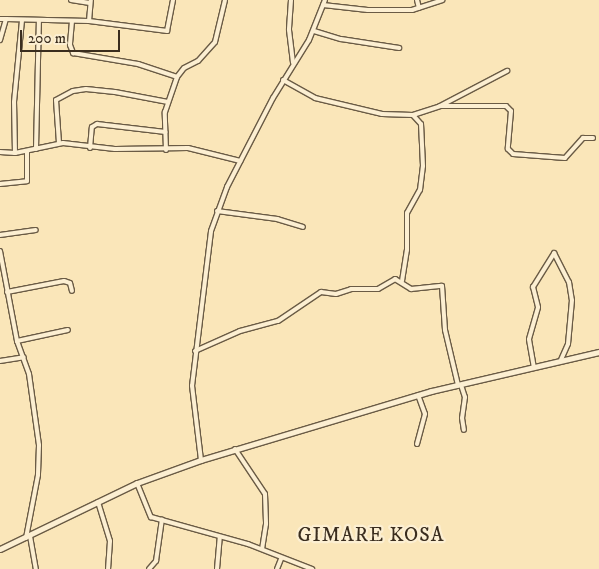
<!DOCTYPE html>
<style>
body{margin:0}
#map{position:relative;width:599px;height:569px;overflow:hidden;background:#fae6b9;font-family:"IM FELL DW Pica",serif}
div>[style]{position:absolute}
.roads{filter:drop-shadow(1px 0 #6a5b45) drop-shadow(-1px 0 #6a5b45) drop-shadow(0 1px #6a5b45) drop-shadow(0 -1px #6a5b45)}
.minor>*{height:4px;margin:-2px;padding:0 2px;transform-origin:2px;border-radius:2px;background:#fcefd2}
.tertiary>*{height:5px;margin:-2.5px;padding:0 2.5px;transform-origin:2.5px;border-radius:2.5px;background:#fcefd2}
span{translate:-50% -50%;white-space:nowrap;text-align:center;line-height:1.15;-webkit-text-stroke:4.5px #fcefd2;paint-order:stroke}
.quarter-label{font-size:20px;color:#3a2d1e;letter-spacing:1px}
.scale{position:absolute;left:20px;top:30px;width:100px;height:22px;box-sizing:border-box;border:2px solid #3a2d1e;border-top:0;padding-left:6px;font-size:15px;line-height:18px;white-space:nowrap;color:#3a2d1e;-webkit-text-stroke:4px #fcefd2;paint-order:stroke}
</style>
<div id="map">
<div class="roads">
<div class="minor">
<i style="left:71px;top:0;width:19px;rotate:9deg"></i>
<i style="left:291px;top:0;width:30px;rotate:94deg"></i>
<i style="left:289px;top:30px;width:33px;rotate:83deg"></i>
<i style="left:417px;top:0;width:8px;rotate:76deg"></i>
<i style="left:323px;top:5px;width:45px;rotate:6.3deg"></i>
<i style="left:368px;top:10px;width:44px"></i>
<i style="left:412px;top:10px;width:32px;rotate:-18deg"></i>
<i style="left:0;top:19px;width:6px"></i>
<i style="left:6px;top:19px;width:22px;rotate:106deg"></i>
<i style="left:6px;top:19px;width:83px;rotate:1.4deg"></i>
<i style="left:89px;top:21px;width:79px;rotate:7.3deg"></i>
<i style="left:167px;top:31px;width:32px;rotate:-79deg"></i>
<i style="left:72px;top:21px;width:24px;rotate:95deg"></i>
<i style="left:70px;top:45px;width:9px;rotate:69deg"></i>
<i style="left:73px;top:53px;width:66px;rotate:9.6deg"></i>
<i style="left:138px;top:64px;width:41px;rotate:18.4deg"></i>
<i style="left:89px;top:21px;width:21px;rotate:-85deg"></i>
<i style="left:314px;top:31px;width:28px;rotate:17deg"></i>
<i style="left:341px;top:39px;width:59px;rotate:8.8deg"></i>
<i style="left:283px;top:80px;width:37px;rotate:29deg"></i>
<i style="left:315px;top:98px;width:69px;rotate:13.4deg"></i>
<i style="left:382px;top:114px;width:31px;rotate:2deg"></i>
<i style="left:413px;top:115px;width:28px;rotate:-18deg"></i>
<i style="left:440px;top:106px;width:66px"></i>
<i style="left:506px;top:106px;width:7px;rotate:45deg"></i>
<i style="left:511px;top:111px;width:38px;rotate:95deg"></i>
<i style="left:508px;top:149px;width:7px;rotate:45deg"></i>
<i style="left:513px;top:154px;width:52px;rotate:4.4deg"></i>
<i style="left:565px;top:158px;width:27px;rotate:-48deg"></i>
<i style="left:583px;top:138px;width:10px"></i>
<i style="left:440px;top:106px;width:76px;rotate:-27.6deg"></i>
<i style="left:59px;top:143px;width:43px;rotate:-94deg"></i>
<i style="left:56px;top:100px;width:19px;rotate:-28deg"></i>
<i style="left:73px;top:91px;width:13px;rotate:-9deg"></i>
<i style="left:86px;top:89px;width:29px;rotate:6deg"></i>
<i style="left:115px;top:92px;width:54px;rotate:10.7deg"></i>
<i style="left:90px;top:148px;width:21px;rotate:-85deg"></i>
<i style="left:92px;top:127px;width:6px;rotate:-31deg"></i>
<i style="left:97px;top:124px;width:69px;rotate:6.6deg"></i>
<i style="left:36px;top:149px;width:129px;rotate:-88.7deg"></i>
<i style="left:166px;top:150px;width:38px;rotate:-92deg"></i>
<i style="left:165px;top:112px;width:37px;rotate:-71deg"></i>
<i style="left:177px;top:77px;width:11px;rotate:-52deg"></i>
<i style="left:184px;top:68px;width:16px;rotate:-27deg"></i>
<i style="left:198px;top:61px;width:25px;rotate:-48deg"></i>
<i style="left:215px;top:42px;width:43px;rotate:-76.6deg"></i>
<i style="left:0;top:152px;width:15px;rotate:4deg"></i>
<i style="left:15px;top:153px;width:49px;rotate:-11.8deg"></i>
<i style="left:63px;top:143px;width:52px;rotate:6.6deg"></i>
<i style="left:115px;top:149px;width:73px;rotate:-0.8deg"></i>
<i style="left:188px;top:148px;width:54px;rotate:14deg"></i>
<i style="left:15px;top:153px;width:51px;rotate:-91.1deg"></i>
<i style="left:14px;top:102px;width:82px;rotate:-84.4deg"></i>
<i style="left:0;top:184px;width:27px;rotate:-6deg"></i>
<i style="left:27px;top:181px;width:30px;rotate:-90deg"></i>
<i style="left:217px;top:211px;width:61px;rotate:7.6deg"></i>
<i style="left:277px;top:219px;width:27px;rotate:17deg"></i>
<i style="left:0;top:235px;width:36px;rotate:-8deg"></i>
<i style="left:0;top:251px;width:92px;rotate:79.3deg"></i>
<i style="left:17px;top:341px;width:35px;rotate:70deg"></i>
<i style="left:29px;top:374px;width:72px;rotate:82deg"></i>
<i style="left:39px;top:445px;width:30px;rotate:92deg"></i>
<i style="left:38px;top:475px;width:64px;rotate:100.8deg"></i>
<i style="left:554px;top:253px;width:33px;rotate:63deg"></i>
<i style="left:569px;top:282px;width:18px;rotate:81deg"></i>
<i style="left:572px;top:300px;width:44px;rotate:95.2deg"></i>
<i style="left:568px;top:344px;width:17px;rotate:114deg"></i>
<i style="left:402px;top:281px;width:31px;rotate:-81deg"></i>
<i style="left:407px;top:250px;width:37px;rotate:-90deg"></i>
<i style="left:407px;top:213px;width:26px;rotate:-61deg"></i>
<i style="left:420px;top:190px;width:24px;rotate:-83deg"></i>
<i style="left:423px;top:166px;width:42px;rotate:-92.7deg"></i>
<i style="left:421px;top:124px;width:12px;rotate:-132deg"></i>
<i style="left:7px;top:292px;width:58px;rotate:-10.9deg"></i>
<i style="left:64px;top:281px;width:6px;rotate:18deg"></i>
<i style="left:70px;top:283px;width:8px;rotate:76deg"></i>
<i style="left:17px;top:341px;width:52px;rotate:-12.2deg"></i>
<i style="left:195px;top:351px;width:49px;rotate:-24deg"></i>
<i style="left:240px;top:331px;width:39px;rotate:-15deg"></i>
<i style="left:278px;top:321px;width:52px;rotate:-34deg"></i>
<i style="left:321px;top:292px;width:15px;rotate:8deg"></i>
<i style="left:336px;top:294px;width:16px;rotate:-18deg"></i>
<i style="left:351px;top:289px;width:27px"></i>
<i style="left:378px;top:289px;width:20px;rotate:-30deg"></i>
<i style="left:395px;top:279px;width:19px;rotate:32deg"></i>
<i style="left:411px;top:289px;width:31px;rotate:-6deg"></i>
<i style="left:442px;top:286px;width:44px;rotate:86.1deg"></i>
<i style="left:445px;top:330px;width:57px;rotate:76.7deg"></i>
<i style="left:0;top:361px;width:24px;rotate:-9deg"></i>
<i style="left:534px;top:368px;width:29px;rotate:-100deg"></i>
<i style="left:529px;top:339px;width:33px;rotate:-74deg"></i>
<i style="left:538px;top:307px;width:21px;rotate:-104deg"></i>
<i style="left:533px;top:287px;width:40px;rotate:-58deg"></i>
<i style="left:461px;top:385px;width:13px;rotate:72deg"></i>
<i style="left:465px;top:397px;width:21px;rotate:98deg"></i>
<i style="left:462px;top:418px;width:12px;rotate:81deg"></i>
<i style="left:417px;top:444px;width:31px;rotate:-75deg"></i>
<i style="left:425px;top:414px;width:20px;rotate:-110deg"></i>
<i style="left:235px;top:449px;width:54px;rotate:56.3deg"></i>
<i style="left:265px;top:494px;width:30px;rotate:88deg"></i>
<i style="left:266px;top:524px;width:25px;rotate:99deg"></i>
<i style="left:201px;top:460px;width:75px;rotate:-96.9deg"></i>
<i style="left:192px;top:386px;width:156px;rotate:-83deg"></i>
<i style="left:211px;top:231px;width:47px;rotate:-70deg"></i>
<i style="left:227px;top:187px;width:100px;rotate:-62.7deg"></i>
<i style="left:273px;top:98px;width:68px;rotate:-58.2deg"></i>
<i style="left:309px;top:40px;width:43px;rotate:-68.2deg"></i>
<i style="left:137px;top:483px;width:37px;rotate:68deg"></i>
<i style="left:151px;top:517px;width:101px;rotate:15.6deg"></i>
<i style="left:248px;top:544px;width:69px;rotate:21.3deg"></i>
<i style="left:98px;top:502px;width:41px;rotate:72.9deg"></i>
<i style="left:110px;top:541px;width:28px;rotate:94deg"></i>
<i style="left:30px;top:536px;width:34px;rotate:80deg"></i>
<i style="left:149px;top:569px;width:11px;rotate:-49deg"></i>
<i style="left:156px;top:561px;width:42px;rotate:-81.9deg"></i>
<i style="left:217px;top:569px;width:32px;rotate:-85deg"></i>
<i style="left:277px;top:569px;width:11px;rotate:-68deg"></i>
</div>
<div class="tertiary">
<i style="left:0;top:549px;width:152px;rotate:-25.7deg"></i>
<i style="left:137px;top:483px;width:68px;rotate:-19.8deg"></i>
<i style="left:201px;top:460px;width:240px;rotate:-16.7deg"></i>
<i style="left:431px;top:391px;width:172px;rotate:-13.1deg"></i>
</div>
</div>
<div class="quarter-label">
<span style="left:371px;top:535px">GIMARE KOSA</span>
</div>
<div class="scale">200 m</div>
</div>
